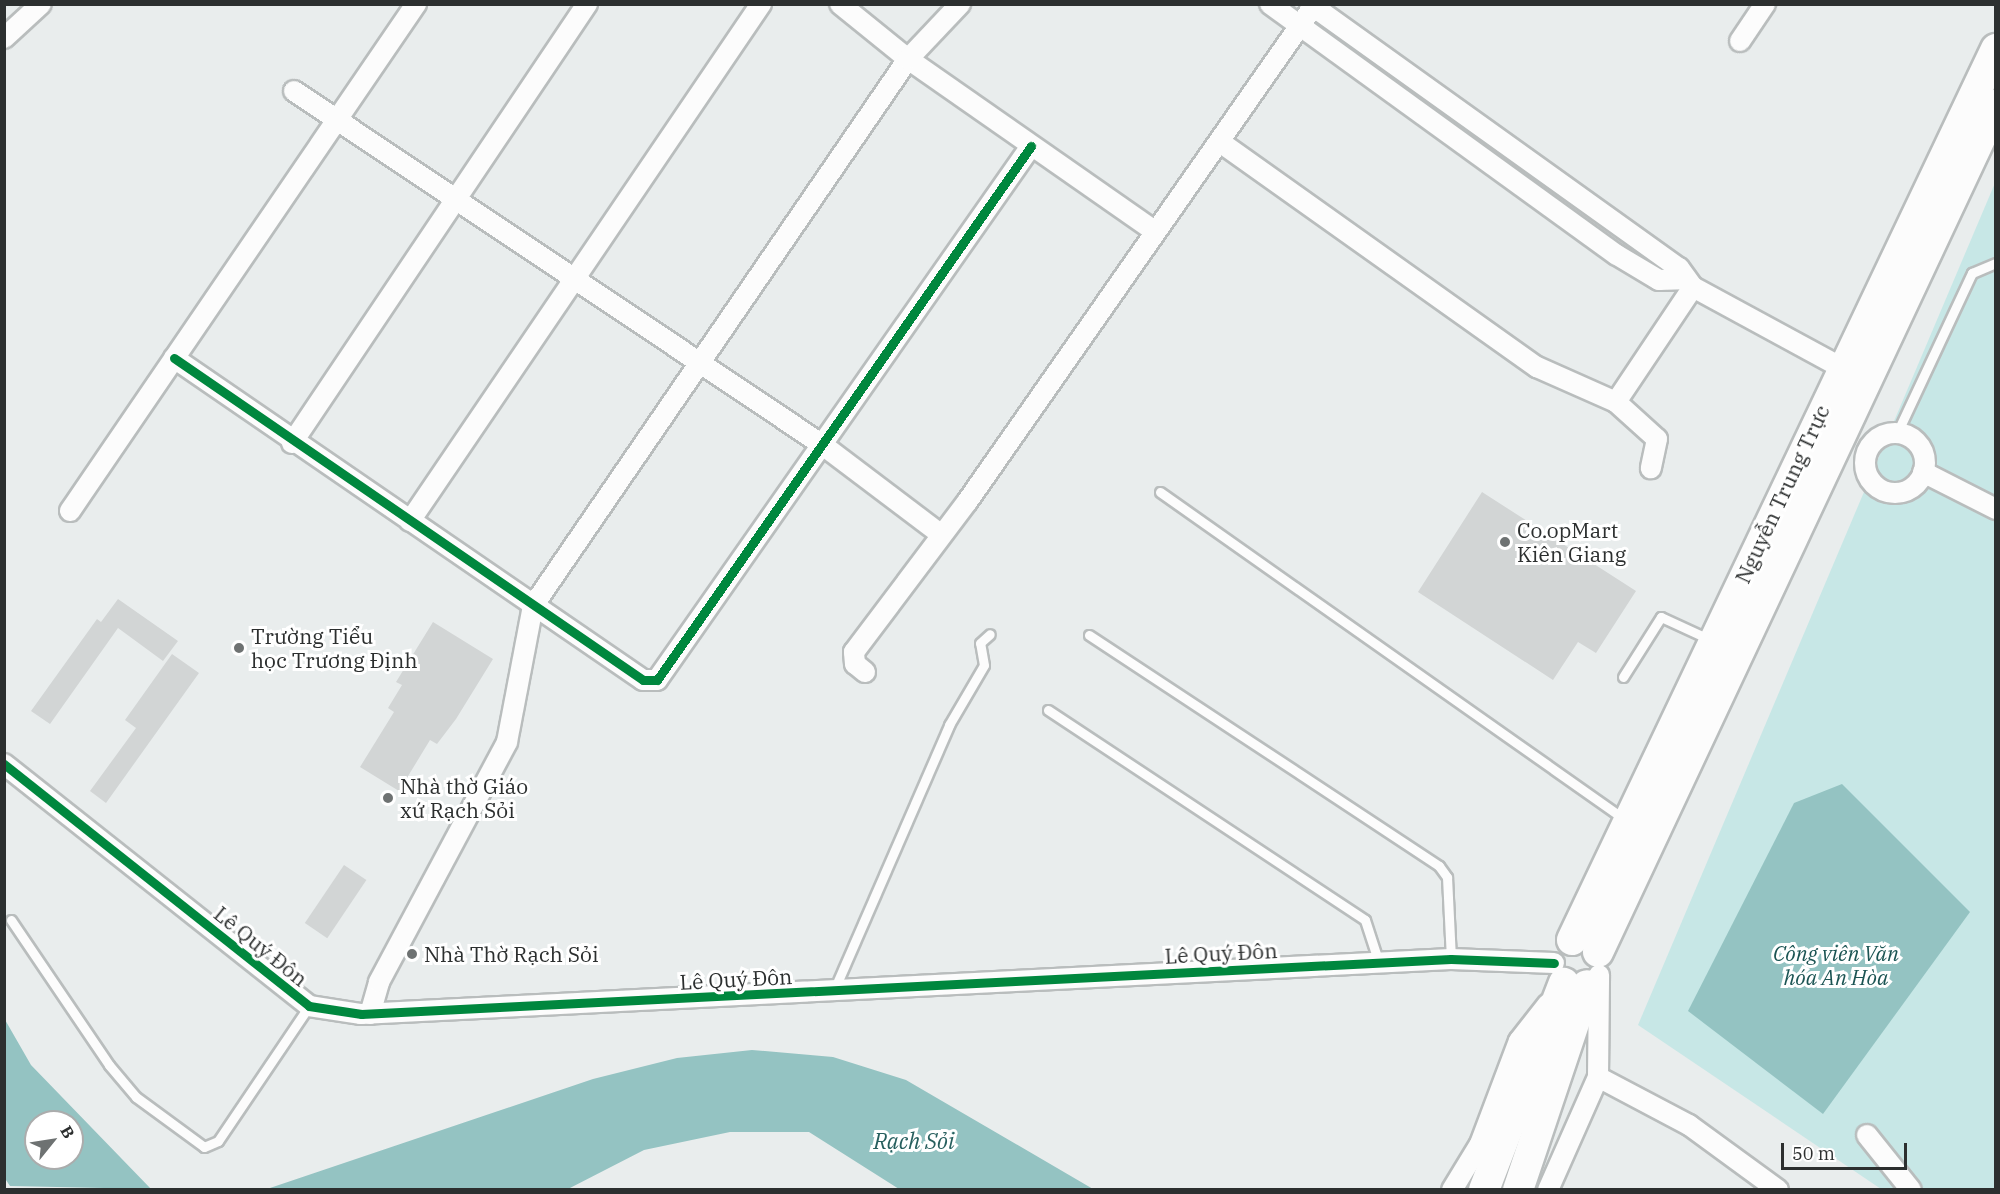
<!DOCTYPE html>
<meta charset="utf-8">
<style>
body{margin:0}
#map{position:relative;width:2000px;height:1194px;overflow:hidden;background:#e9eded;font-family:"IBM Plex Serif",serif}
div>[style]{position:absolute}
.green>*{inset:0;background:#c7e7e6}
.water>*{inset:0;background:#94c3c2}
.building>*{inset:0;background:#d2d5d5;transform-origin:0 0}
.roads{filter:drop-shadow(2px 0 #b9bdbd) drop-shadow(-2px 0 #b9bdbd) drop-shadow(0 2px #b9bdbd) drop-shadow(0 -2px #b9bdbd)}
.lane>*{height:9px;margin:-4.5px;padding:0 4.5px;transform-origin:4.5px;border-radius:4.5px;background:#fcfcfc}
.street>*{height:20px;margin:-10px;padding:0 10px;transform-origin:10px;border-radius:10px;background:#fcfcfc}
.street>.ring{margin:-10px;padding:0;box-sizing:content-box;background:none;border:20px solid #fcfcfc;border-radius:50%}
.primary>*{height:30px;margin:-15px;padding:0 15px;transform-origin:15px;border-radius:15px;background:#fcfcfc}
.cycleway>*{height:9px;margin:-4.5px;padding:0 4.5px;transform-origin:4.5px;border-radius:4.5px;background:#00873e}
.dots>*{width:16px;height:16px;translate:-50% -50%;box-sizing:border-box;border:3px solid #fff;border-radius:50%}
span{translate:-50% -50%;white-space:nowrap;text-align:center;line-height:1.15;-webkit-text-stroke:6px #fff;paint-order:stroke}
.street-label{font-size:21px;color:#2c2f2f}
.poi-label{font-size:21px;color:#2c2f2f}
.left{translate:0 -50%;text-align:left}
.park-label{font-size:21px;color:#1b5453;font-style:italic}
.water-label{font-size:22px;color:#275f5e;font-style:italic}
.frame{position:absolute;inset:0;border:6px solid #2c2f2f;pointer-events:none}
.north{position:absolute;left:24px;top:1110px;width:60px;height:60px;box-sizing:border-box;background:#fff;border:2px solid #abacac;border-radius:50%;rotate:60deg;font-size:16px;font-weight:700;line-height:24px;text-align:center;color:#2c2f2f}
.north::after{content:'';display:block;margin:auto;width:21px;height:27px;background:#6e7272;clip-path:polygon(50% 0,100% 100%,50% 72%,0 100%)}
.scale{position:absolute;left:1781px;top:1143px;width:126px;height:27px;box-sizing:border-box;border:3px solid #2c2f2f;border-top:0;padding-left:8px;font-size:18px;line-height:21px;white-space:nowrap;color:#2c2f2f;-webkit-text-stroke:4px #fff;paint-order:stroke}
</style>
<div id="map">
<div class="green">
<i style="clip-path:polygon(1995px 183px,1995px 1189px,1881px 1189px,1638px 1025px)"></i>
</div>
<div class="water">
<i style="clip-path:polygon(1842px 784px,1970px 912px,1823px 1114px,1688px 1011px,1794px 803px)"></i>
<i style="clip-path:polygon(evenodd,4px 1018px,31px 1065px,151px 1189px,10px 1186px,4px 1177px,4px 1018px,36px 1122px,72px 1122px,72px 1158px,36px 1158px,36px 1122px)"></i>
<i style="clip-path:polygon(752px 1050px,833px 1057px,906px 1080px,1093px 1189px,899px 1189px,809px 1132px,730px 1132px,644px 1150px,568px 1189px,267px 1189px,593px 1079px,677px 1058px)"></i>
</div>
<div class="building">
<i style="clip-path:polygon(1482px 492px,1636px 591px,1596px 653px,1578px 642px,1553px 680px,1418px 592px)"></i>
<i style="clip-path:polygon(118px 599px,178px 641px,163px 661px,118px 628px,50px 724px,31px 711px,97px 619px,101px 622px)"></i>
<i style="clip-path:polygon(433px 622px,493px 659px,456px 719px,437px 744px,430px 740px,399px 791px,360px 767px,394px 712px,388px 708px,402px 685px,396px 682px)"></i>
<i style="clip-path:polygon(172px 654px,199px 673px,106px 803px,90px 791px,136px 728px,125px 720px)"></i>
<i style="left:344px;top:865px;width:27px;height:70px;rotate:34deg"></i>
</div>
<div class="roads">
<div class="lane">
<i style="left:1897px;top:433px;width:177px;rotate:-64.9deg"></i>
<i style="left:1972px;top:273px;width:26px;rotate:-23deg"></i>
<i style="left:1160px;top:492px;width:568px;rotate:35.17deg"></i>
<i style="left:1089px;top:635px;width:419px;rotate:33.4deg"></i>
<i style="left:1439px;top:866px;width:14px;rotate:54deg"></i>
<i style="left:1447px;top:877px;width:82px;rotate:87.2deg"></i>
<i style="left:1623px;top:677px;width:71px;rotate:-57.7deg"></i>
<i style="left:1661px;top:617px;width:55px;rotate:24.7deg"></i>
<i style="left:1048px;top:710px;width:380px;rotate:33.5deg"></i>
<i style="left:1365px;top:920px;width:45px;rotate:72deg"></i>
<i style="left:11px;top:920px;width:175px;rotate:55.9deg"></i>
<i style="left:109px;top:1065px;width:42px;rotate:49.8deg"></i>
<i style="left:136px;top:1097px;width:84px;rotate:36.3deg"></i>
<i style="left:204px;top:1147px;width:15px;rotate:-23deg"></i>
<i style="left:218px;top:1141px;width:163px;rotate:-56deg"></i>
<i style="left:834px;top:990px;width:289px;rotate:-66.5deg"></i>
<i style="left:949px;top:725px;width:69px;rotate:-59.7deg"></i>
<i style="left:984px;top:665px;width:22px;rotate:-100deg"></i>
<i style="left:980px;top:643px;width:13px;rotate:-42deg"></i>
</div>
<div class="street">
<i style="left:840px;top:4px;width:87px;rotate:39deg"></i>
<i style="left:908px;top:59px;width:301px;rotate:34.9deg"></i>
<i style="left:1270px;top:4px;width:428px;rotate:35.9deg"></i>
<i style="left:1617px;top:255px;width:49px;rotate:30.8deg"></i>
<i style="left:1659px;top:280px;width:23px;rotate:-2deg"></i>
<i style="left:1310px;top:4px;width:454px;rotate:35.6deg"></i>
<i style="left:1679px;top:268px;width:24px;rotate:54deg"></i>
<i style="left:1693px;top:287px;width:182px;rotate:28.5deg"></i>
<i style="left:4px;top:38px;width:50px;rotate:-42.6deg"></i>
<i style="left:1740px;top:41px;width:45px;rotate:-56deg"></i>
<i style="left:294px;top:91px;width:638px;rotate:33.81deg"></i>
<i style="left:824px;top:446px;width:144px;rotate:37.1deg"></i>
<i style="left:1220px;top:142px;width:389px;rotate:35.4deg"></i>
<i style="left:1537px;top:367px;width:86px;rotate:23.9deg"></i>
<i style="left:1616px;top:402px;width:138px;rotate:-56.2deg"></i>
<i style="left:174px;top:358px;width:569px;rotate:34.47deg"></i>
<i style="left:643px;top:680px;width:14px"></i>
<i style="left:657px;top:680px;width:652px;rotate:-54.99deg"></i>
<i style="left:1616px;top:402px;width:55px;rotate:42.1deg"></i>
<i style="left:1657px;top:439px;width:30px;rotate:102deg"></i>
<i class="ring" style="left:1865px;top:433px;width:40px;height:40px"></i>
<i style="left:292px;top:443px;width:529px;rotate:-56.1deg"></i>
<i style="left:1923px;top:472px;width:82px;rotate:26.9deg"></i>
<i style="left:70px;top:511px;width:614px;rotate:-55.69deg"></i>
<i style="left:410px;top:521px;width:625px;rotate:-55.83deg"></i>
<i style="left:865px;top:672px;width:13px;rotate:-141deg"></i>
<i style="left:855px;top:664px;width:12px;rotate:-95deg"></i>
<i style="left:854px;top:652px;width:188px;rotate:-53deg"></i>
<i style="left:967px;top:502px;width:608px;rotate:-55.05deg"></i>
<i style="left:4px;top:764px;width:389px;rotate:38.4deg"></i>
<i style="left:309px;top:1006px;width:53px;rotate:8.7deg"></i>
<i style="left:361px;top:1014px;width:1091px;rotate:-2.89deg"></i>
<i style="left:1451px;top:959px;width:103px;rotate:2.2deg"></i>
<i style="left:370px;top:1014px;width:33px;rotate:-74deg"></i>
<i style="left:379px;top:982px;width:272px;rotate:-61.9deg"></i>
<i style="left:507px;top:742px;width:138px;rotate:-79.2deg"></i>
<i style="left:533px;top:606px;width:663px;rotate:-55.57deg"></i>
<i style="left:908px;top:59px;width:76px;rotate:-46.6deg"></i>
<i style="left:1598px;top:1077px;width:103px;rotate:27.8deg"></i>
<i style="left:1689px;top:1125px;width:110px;rotate:36.1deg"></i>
<i style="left:1867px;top:1135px;width:70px;rotate:51.3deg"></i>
<i style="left:1452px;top:1190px;width:54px;rotate:-58.7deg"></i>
<i style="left:1480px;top:1144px;width:110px;rotate:-69.3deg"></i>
<i style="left:1519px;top:1041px;width:47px;rotate:-51.9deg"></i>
<i style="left:1548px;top:1190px;width:124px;rotate:-66.1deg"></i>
<i style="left:1598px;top:1077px;width:102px;rotate:-89.4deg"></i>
</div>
<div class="primary">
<i style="left:1572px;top:940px;width:987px;rotate:-64.55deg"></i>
<i style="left:1598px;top:952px;width:936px;rotate:-64.83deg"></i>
<i style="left:1484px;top:1190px;width:222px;rotate:-68.9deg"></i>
<i style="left:1518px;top:1190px;width:216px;rotate:-71.4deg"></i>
</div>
</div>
<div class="cycleway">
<i style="left:174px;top:358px;width:569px;rotate:34.47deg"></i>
<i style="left:643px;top:680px;width:14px"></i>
<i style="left:657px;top:680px;width:652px;rotate:-54.99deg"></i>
<i style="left:4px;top:764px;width:389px;rotate:38.4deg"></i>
<i style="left:309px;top:1006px;width:53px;rotate:8.7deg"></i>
<i style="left:361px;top:1014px;width:1091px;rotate:-2.89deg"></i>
<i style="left:1451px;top:959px;width:103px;rotate:2.2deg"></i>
</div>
<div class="dots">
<i style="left:1505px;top:542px;background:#6e7272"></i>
<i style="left:239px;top:648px;background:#6e7272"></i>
<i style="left:388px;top:798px;background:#6e7272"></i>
<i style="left:412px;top:954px;background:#6e7272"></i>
</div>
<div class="street-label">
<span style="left:1782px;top:494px;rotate:-65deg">Nguyễn Trung Trực</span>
<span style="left:261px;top:946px;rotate:39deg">Lê Quý Đôn</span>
<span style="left:1221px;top:953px;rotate:-3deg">Lê Quý Đôn</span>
<span style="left:736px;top:979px;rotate:-3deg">Lê Quý Đôn</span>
</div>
<div class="poi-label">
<span class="left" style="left:1517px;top:542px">Co.opMart<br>Kiên Giang</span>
<span class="left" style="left:251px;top:648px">Trường Tiểu<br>học Trương Định</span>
<span class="left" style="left:400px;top:798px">Nhà thờ Giáo<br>xứ Rạch Sỏi</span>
<span class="left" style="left:424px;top:954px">Nhà Thờ Rạch Sỏi</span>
</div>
<div class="park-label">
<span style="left:1836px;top:965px">Công viên Văn<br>hóa An Hòa</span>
</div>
<div class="water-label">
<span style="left:914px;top:1141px">Rạch Sỏi</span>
</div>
<div class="frame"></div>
<div class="north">B</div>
<div class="scale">50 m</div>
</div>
